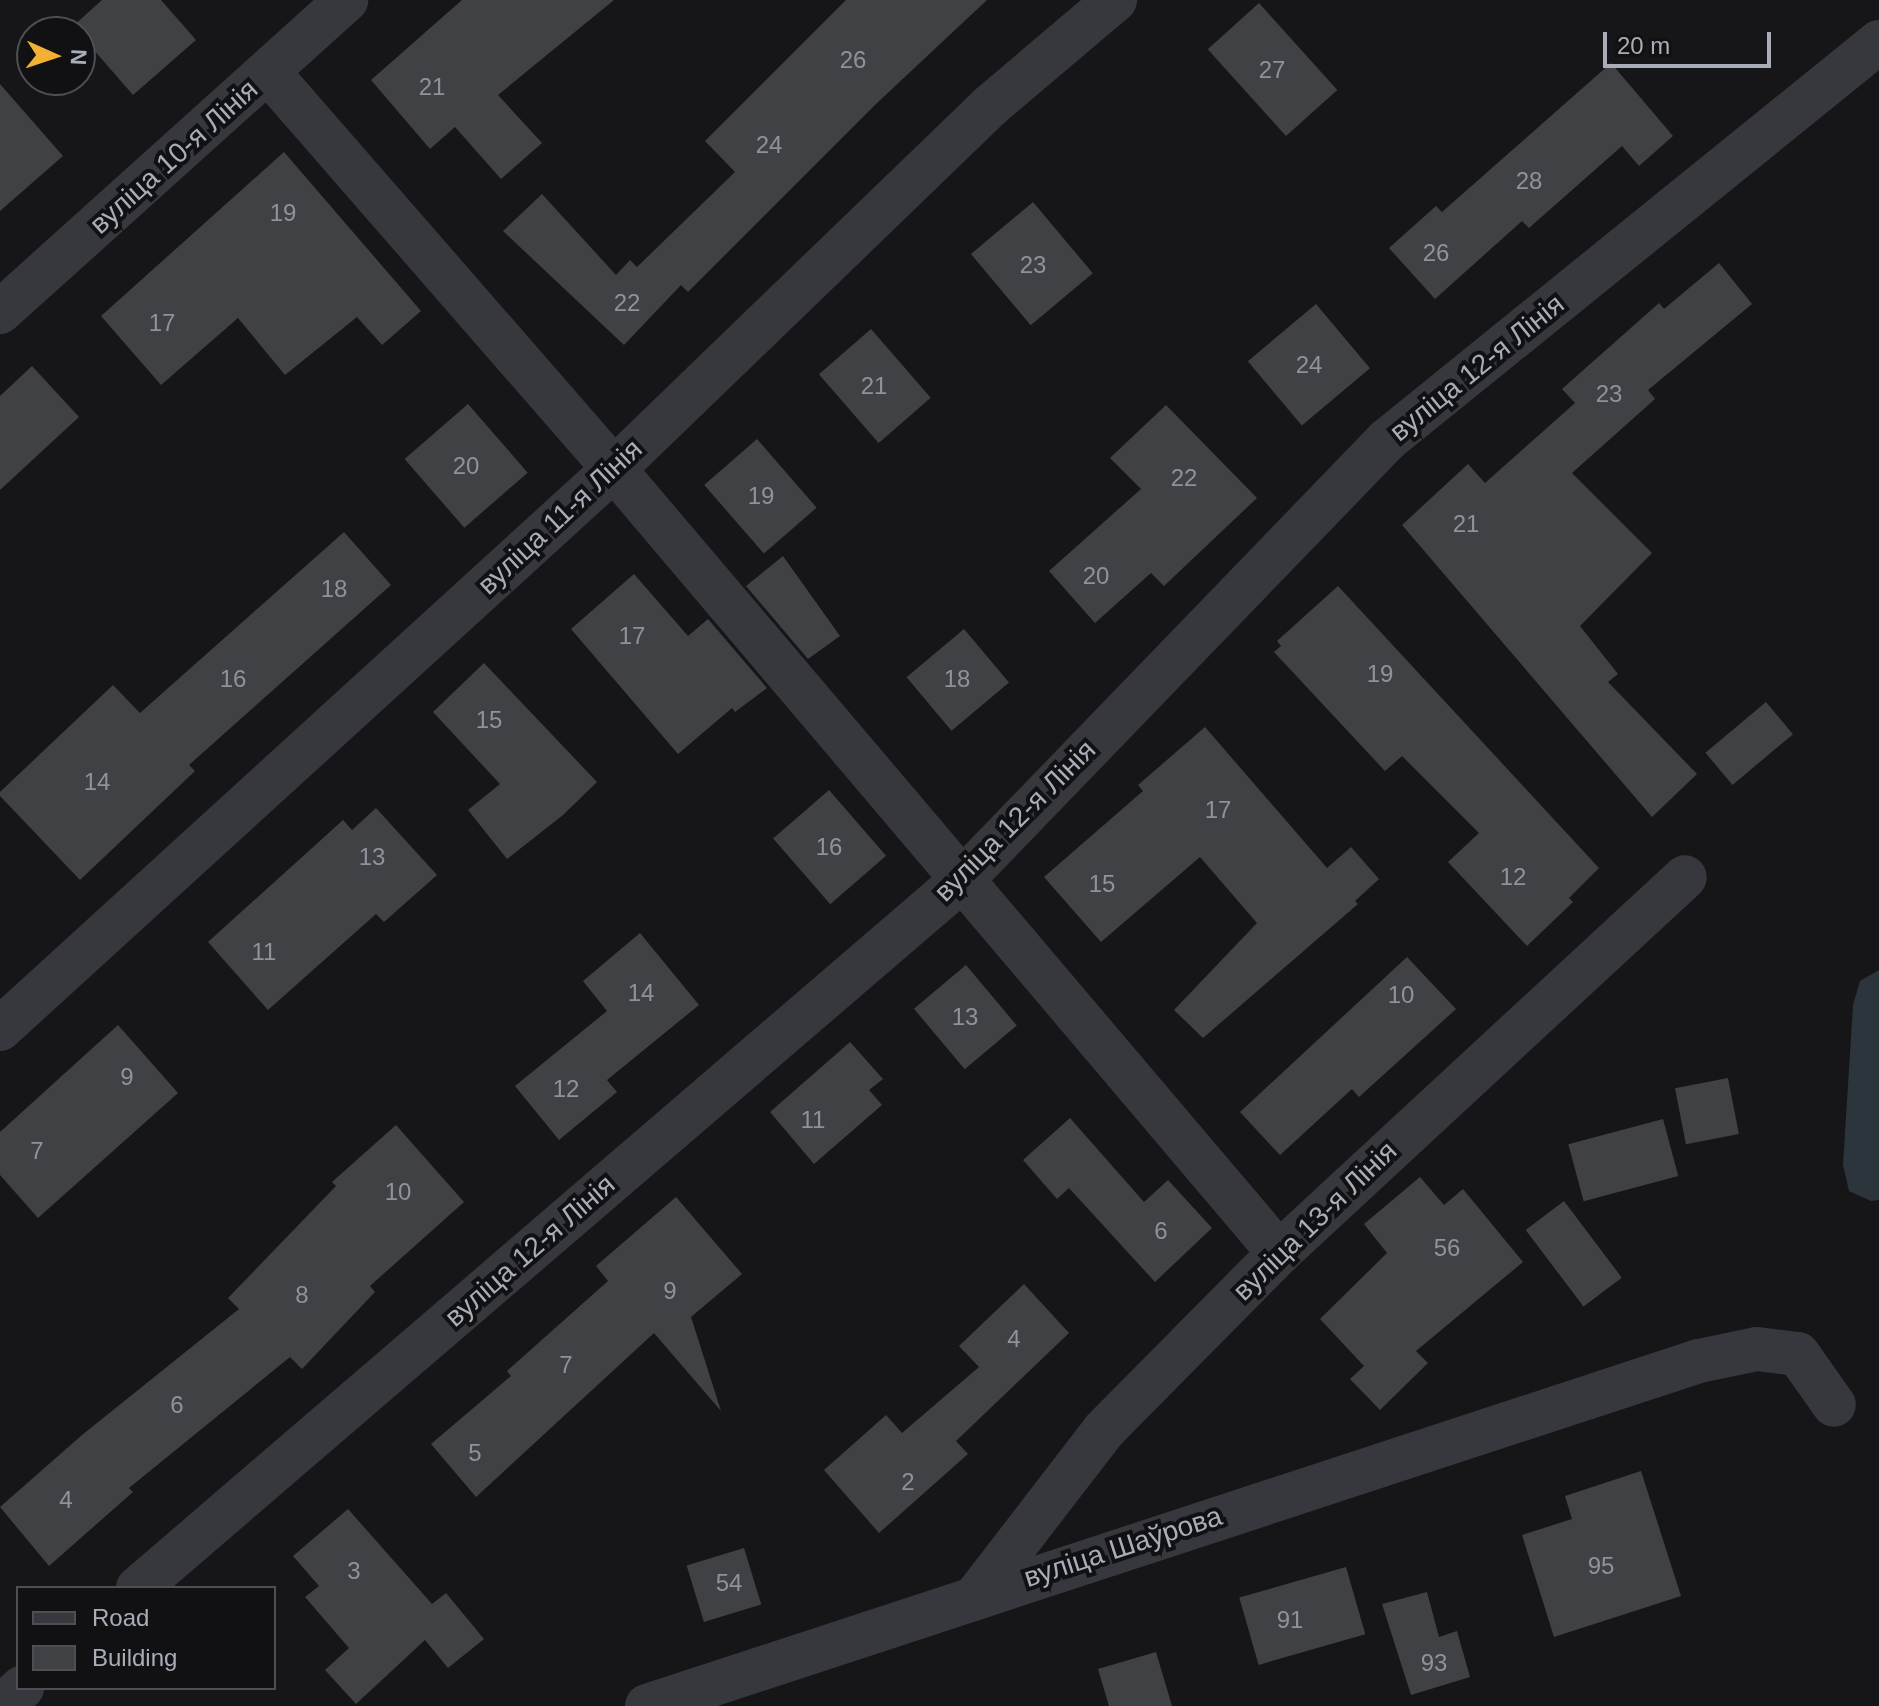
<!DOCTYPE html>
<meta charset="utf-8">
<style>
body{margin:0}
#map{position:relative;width:1879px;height:1706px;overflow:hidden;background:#161618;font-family:Helvetica,sans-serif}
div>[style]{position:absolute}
.water>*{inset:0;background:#2c353c}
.building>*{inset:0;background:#404145;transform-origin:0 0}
.minor>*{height:44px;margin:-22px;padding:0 22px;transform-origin:22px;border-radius:22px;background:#37383d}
span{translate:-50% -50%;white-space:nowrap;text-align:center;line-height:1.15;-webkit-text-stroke:8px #111113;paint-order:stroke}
.number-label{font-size:24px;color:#8e929b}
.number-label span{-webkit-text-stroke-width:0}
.street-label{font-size:28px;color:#a8adb8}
.legend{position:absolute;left:16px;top:1586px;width:260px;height:104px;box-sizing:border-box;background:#111113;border:2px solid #4d4f55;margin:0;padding:10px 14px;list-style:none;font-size:24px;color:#a8adb8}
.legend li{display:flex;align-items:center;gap:16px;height:40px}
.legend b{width:40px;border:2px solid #4d4f55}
.north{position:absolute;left:16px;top:16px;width:80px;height:80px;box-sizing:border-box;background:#111113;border:2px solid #4d4f55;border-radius:50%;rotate:93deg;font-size:22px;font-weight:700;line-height:32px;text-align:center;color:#a8adb8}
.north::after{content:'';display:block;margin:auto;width:28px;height:36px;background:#f2b134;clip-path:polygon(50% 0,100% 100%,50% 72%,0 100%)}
.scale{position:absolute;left:1603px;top:32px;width:168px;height:36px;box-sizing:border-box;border:4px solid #a8adb8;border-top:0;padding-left:10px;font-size:24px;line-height:28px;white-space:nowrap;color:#a8adb8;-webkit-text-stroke:6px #111113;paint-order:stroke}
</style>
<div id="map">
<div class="water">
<i style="clip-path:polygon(1879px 970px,1879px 1200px,1871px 1201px,1849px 1191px,1843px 1165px,1853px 1005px,1860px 981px)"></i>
</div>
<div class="building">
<i style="clip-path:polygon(102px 0,161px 0,196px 40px,133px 95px,73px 26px)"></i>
<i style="clip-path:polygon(462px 0,614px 0,498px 95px,542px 143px,501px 179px,455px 127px,430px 149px,371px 80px)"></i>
<i style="clip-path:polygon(846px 0,987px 0,876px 104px,688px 292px,681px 285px,624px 345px,503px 231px,542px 194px,616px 275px,630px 260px,637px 267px,735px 172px,705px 141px)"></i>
<i style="left:1259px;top:3px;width:117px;height:69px;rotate:48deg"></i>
<i style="clip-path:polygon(1611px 63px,1673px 136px,1639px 166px,1622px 146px,1529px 228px,1522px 221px,1435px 299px,1389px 248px,1436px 206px,1442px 212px)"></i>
<i style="clip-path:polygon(0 84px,63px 156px,0 211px)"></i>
<i style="clip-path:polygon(284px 152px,421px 311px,382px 345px,357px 317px,285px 375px,238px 318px,161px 385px,101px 316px)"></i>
<i style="left:1033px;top:202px;width:93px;height:81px;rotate:50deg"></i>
<i style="clip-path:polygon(1719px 263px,1752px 304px,1648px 390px,1655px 399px,1572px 473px,1652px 553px,1580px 626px,1618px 674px,1608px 682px,1697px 774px,1652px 817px,1402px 525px,1468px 464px,1485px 483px,1575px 403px,1562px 389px,1659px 303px,1664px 309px)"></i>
<i style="left:1316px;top:304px;width:84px;height:89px;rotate:50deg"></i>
<i style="left:871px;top:329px;width:91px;height:69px;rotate:49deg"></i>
<i style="clip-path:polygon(32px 366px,79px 417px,0 490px,0 396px)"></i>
<i style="left:468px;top:404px;width:91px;height:84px;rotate:49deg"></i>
<i style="clip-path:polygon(1166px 405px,1257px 498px,1164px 586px,1151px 573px,1095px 623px,1049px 571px,1141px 489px,1110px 458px)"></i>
<i style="left:757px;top:439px;width:91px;height:70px;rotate:49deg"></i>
<i style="clip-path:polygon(344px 532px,391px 585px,189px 765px,195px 771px,80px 880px,0 796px,0 792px,113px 685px,140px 713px)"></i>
<i style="clip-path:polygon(783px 556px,840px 636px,808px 659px,746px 586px)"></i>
<i style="clip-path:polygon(634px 574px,688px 636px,708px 619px,767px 688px,735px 712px,732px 708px,678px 754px,571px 629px)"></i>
<i style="clip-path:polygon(1338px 586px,1599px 868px,1569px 898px,1573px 902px,1527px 946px,1448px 862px,1479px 833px,1402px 756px,1385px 771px,1274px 652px,1281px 646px,1277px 641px)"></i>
<i style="left:964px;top:629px;width:70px;height:75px;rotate:50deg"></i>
<i style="clip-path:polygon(484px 663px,597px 782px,563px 815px,507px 859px,468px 810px,500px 784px,433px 712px)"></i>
<i style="left:1766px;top:702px;width:42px;height:79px;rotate:50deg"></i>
<i style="clip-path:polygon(1205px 727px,1327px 868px,1351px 847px,1379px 879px,1355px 901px,1358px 904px,1203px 1038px,1174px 1010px,1257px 923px,1200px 857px,1101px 942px,1044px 877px,1143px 791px,1138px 785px)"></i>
<i style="left:829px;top:790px;width:87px;height:74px;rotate:49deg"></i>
<i style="clip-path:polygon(376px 808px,437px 875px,384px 922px,376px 914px,268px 1010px,208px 942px,343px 820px,352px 830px)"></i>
<i style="clip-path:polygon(640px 933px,699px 1005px,607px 1080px,617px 1092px,559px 1140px,515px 1086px,607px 1011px,583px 981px)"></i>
<i style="clip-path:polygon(1407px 957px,1456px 1009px,1359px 1097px,1352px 1089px,1280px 1155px,1240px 1112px)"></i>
<i style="left:966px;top:965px;width:79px;height:68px;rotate:50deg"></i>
<i style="clip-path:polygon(118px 1025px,178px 1093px,38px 1218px,0 1175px,0 1132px)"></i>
<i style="clip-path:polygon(850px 1042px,883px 1079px,869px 1090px,882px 1105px,814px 1164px,770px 1112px)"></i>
<i style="left:1728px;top:1078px;width:57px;height:54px;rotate:79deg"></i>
<i style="clip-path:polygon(1070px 1118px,1144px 1202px,1168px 1180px,1212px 1228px,1155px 1282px,1069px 1188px,1057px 1199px,1023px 1160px)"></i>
<i style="left:1663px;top:1119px;width:59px;height:98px;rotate:75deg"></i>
<i style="clip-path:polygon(396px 1125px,464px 1202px,370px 1286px,375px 1292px,302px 1369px,290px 1357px,129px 1488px,133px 1492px,49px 1566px,0 1507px,82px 1435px,239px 1309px,228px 1298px,336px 1186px,332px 1182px)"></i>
<i style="clip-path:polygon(1420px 1177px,1444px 1205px,1463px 1189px,1523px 1262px,1416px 1351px,1428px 1363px,1380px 1410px,1350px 1379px,1364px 1366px,1320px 1319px,1387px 1253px,1364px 1224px)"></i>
<i style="clip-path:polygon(676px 1197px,742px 1274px,691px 1317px,721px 1411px,654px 1333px,476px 1497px,431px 1444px,511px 1376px,507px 1371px,608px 1281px,596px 1266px)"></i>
<i style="left:1564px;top:1201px;width:96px;height:48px;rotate:53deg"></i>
<i style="clip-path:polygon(1024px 1284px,1069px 1333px,956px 1441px,968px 1454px,879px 1533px,824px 1470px,886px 1415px,902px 1433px,979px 1367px,959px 1346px)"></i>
<i style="clip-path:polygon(1641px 1471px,1681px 1596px,1554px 1637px,1522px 1535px,1572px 1519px,1565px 1496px)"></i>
<i style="clip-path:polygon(348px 1509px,432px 1604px,446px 1593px,484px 1639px,448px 1668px,425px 1640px,356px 1704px,325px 1670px,349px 1648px,305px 1597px,319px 1586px,293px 1556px)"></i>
<i style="left:744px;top:1548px;width:59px;height:60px;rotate:73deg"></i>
<i style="left:1346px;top:1567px;width:70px;height:111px;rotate:74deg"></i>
<i style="clip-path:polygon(1427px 1592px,1439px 1637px,1457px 1631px,1470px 1677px,1411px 1695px,1382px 1604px)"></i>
<i style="clip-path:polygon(1156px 1652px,1172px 1706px,1109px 1706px,1098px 1669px)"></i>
</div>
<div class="minor">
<i style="left:269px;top:73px;width:525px;rotate:48.94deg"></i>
<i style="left:614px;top:469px;width:1028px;rotate:49.69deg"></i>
<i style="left:0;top:312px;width:466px;rotate:-42deg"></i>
<i style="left:0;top:1029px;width:831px;rotate:-42.37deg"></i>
<i style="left:614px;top:469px;width:523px;rotate:-43.99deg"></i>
<i style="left:990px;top:106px;width:164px;rotate:-40.3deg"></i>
<i style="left:138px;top:1588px;width:1086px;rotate:-40.67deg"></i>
<i style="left:962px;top:880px;width:612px;rotate:-45.99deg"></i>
<i style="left:1387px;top:440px;width:633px;rotate:-38.97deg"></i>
<i style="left:977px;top:1595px;width:208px;rotate:-52.4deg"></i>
<i style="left:1104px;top:1430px;width:249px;rotate:-45.3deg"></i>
<i style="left:1279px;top:1253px;width:553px;rotate:-42.8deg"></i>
<i style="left:1px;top:1706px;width:28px;rotate:-41deg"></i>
<i style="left:647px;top:1706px;width:1107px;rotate:-18.16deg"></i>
<i style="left:1699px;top:1361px;width:59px;rotate:-11.7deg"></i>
<i style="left:1757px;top:1349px;width:41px;rotate:7deg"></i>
<i style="left:1798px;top:1354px;width:62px;rotate:54.8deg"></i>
</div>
<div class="number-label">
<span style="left:853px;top:60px">26</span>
<span style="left:1272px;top:70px">27</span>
<span style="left:432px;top:87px">21</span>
<span style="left:769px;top:145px">24</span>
<span style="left:1529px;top:181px">28</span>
<span style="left:283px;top:213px">19</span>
<span style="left:1436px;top:253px">26</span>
<span style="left:1033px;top:265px">23</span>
<span style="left:627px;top:303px">22</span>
<span style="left:162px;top:323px">17</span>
<span style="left:1309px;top:365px">24</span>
<span style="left:874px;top:386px">21</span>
<span style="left:1609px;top:394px">23</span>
<span style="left:466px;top:466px">20</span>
<span style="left:1184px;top:478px">22</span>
<span style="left:761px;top:496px">19</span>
<span style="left:1466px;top:524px">21</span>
<span style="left:1096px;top:576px">20</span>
<span style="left:334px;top:589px">18</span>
<span style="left:632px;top:636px">17</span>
<span style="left:1380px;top:674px">19</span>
<span style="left:233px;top:679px">16</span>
<span style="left:957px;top:679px">18</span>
<span style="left:489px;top:720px">15</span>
<span style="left:97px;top:782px">14</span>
<span style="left:1218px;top:810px">17</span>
<span style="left:829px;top:847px">16</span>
<span style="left:372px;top:857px">13</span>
<span style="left:1513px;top:877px">12</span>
<span style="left:1102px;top:884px">15</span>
<span style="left:264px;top:952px">11</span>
<span style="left:641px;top:993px">14</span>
<span style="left:1401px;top:995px">10</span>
<span style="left:965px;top:1017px">13</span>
<span style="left:127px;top:1077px">9</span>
<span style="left:566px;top:1089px">12</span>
<span style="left:813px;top:1120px">11</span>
<span style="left:37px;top:1151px">7</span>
<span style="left:398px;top:1192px">10</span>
<span style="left:1161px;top:1231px">6</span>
<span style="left:1447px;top:1248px">56</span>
<span style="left:670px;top:1291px">9</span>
<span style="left:302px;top:1295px">8</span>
<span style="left:1014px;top:1339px">4</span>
<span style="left:566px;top:1365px">7</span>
<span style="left:177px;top:1405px">6</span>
<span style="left:475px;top:1453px">5</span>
<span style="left:908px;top:1482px">2</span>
<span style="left:66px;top:1500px">4</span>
<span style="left:1601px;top:1566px">95</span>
<span style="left:354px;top:1571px">3</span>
<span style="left:729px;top:1583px">54</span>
<span style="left:1290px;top:1620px">91</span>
<span style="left:1434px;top:1663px">93</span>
</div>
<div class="street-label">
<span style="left:174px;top:157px;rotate:-42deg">вуліца 10-я Лінія</span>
<span style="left:1477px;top:368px;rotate:-39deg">вуліца 12-я Лінія</span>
<span style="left:560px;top:517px;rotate:-43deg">вуліца 11-я Лінія</span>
<span style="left:1015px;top:821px;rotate:-45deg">вуліца 12-я Лінія</span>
<span style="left:1315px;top:1221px;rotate:-44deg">вуліца 13-я Лінія</span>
<span style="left:530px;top:1251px;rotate:-41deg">вуліца 12-я Лінія</span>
<span style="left:1123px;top:1547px;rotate:-18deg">вуліца Шаўрова</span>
</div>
<ul class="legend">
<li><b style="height:10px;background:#37383d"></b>Road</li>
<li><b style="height:22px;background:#404145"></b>Building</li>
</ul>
<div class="north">N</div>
<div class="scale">20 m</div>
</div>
